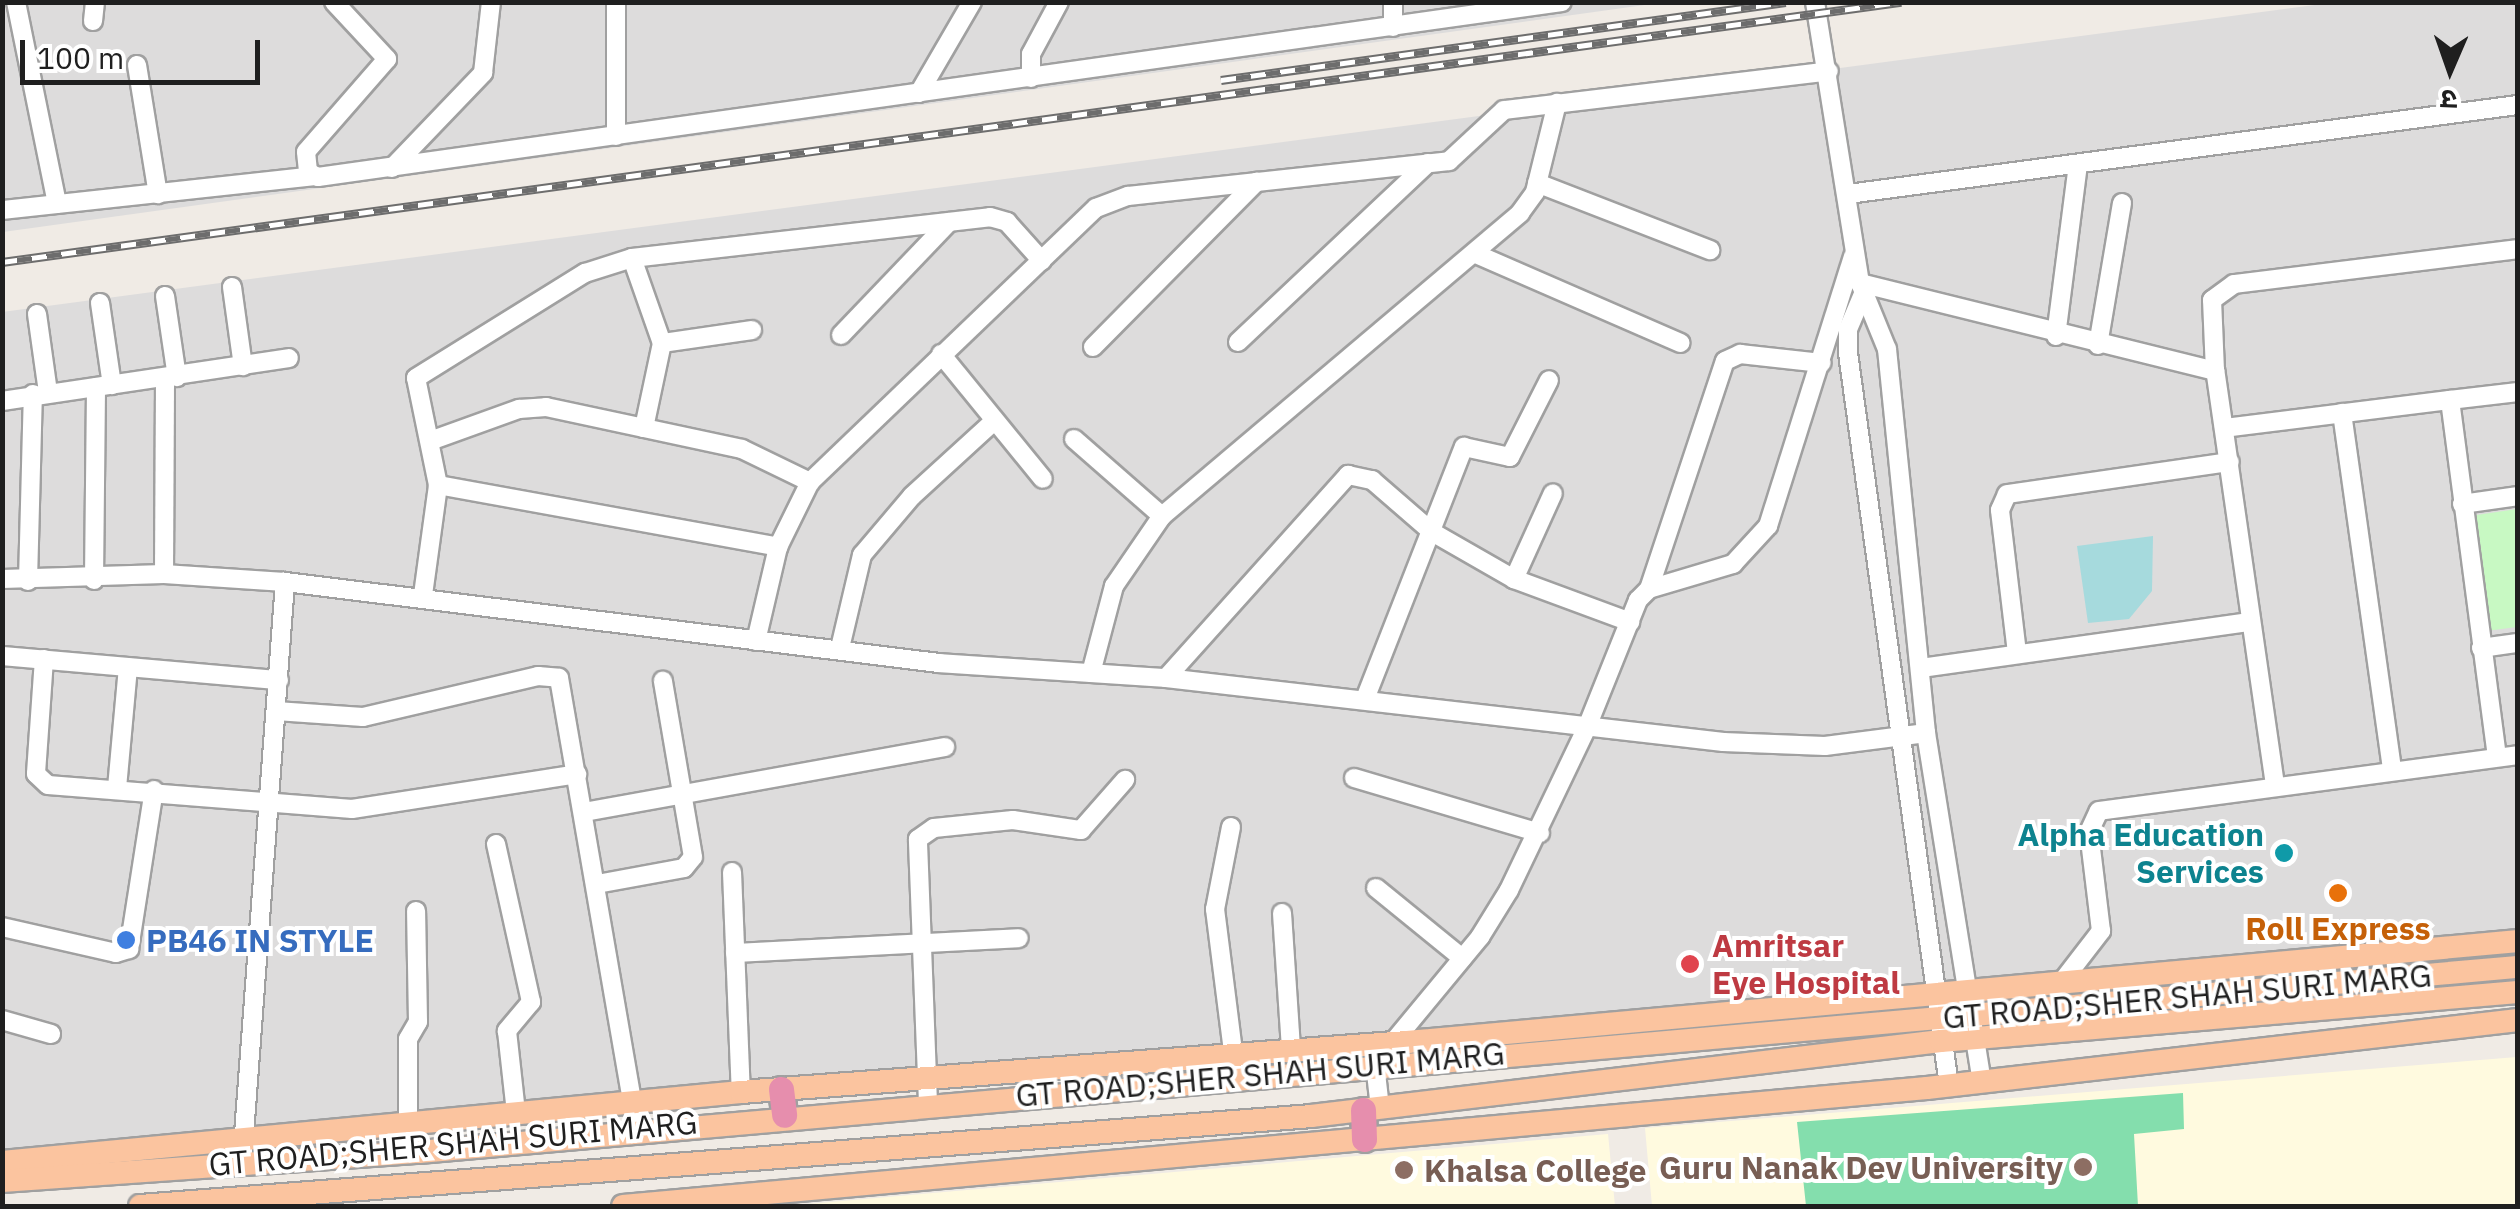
<!DOCTYPE html>
<meta charset="utf-8">
<style>
body{margin:0}
#map{position:relative;width:2520px;height:1209px;overflow:hidden;background:#f0ebe5;font-family:"IBM Plex Sans","Noto Sans Devanagari",sans-serif}
div>[style]{position:absolute}
.residential>*{inset:0;background:#dddcdc}
.education>*{inset:0;background:#fffadf}
.park>*{inset:0;background:#c8f9c3}
.pitch>*{inset:0;background:#84dead}
.water>*{inset:0;background:#a6dadd}
.roads{filter:drop-shadow(2px 0 #a0a0a0) drop-shadow(-2px 0 #a0a0a0) drop-shadow(0 2px #a0a0a0) drop-shadow(0 -2px #a0a0a0)}
.minor>*{height:18px;margin:-9px;padding:0 9px;transform-origin:9px;border-radius:9px;background:#fff}
.major>*{height:22px;margin:-11px;padding:0 11px;transform-origin:11px;border-radius:11px;background:#fbc49f}
.highway>*{height:25px;margin:-12.5px;padding:0 12.5px;transform-origin:12.5px;border-radius:12.5px;background:#e68ead}
.rail>*{height:9px;margin-top:-4.5px;transform-origin:0;background:repeating-linear-gradient(90deg,#fff 0 15px,#6d6d6d 0 30px);box-sizing:border-box;border-block:2px solid #6d6d6d}
.dots>*{width:28px;height:28px;translate:-50% -50%;box-sizing:border-box;border:5px solid #fff;border-radius:50%}
span{translate:-50% -50%;white-space:nowrap;text-align:center;line-height:1.15;-webkit-text-stroke:8px #fff;paint-order:stroke}
.culture-label{font-size:32px;color:#0d838f;font-weight:700}
.right{translate:-100% -50%;text-align:right}
.food-label{font-size:32px;color:#c56008;font-weight:700}
.shop-label{font-size:32px;color:#366cbe;font-weight:700}
.left{translate:0 -50%;text-align:left}
.health-label{font-size:32px;color:#be3a42;font-weight:700}
.street-label{font-size:32px;color:#1f1f1f}
.education-label{font-size:32px;color:#785e54;font-weight:700}
.frame{position:absolute;inset:0;border:5px solid #1f1f1f;pointer-events:none}
.north{position:absolute;left:2400px;top:20px;width:100px;height:100px;-webkit-text-stroke:8px #fff;paint-order:stroke;rotate:182deg;font-size:28px;font-weight:700;line-height:40px;text-align:center;color:#1f1f1f}
.north::after{content:'';display:block;margin:auto;width:35px;height:45px;background:#1f1f1f;clip-path:polygon(50% 0,100% 100%,50% 72%,0 100%)}
.scale{position:absolute;left:20px;top:40px;width:240px;height:45px;box-sizing:border-box;border:5px solid #1f1f1f;border-top:0;padding-left:12px;font-size:30px;line-height:35px;white-space:nowrap;color:#1f1f1f;-webkit-text-stroke:8px #fff;paint-order:stroke}
</style>
<div id="map">
<div class="residential">
<i style="clip-path:polygon(3px 2px,1659px 3px,3px 232px)"></i>
<i style="clip-path:polygon(2330px 3px,2517px 3px,2517px 936px,3px 1149px,2px 312px)"></i>
</div>
<div class="education">
<i style="clip-path:polygon(2517px 1057px,2517px 1206px,1652px 1206px,1645px 1128px)"></i>
<i style="clip-path:polygon(1608px 1134px,1615px 1206px,785px 1206px)"></i>
</div>
<div class="park">
<i style="clip-path:polygon(2517px 509px,2517px 627px,2486px 631px,2470px 516px)"></i>
</div>
<div class="pitch">
<i style="clip-path:polygon(2183px 1093px,2184px 1129px,2134px 1134px,2138px 1206px,1806px 1206px,1797px 1122px)"></i>
</div>
<div class="water">
<i style="clip-path:polygon(2153px 536px,2152px 591px,2129px 619px,2088px 623px,2077px 546px)"></i>
</div>
<div class="roads">
<div class="minor">
<i style="left:16px;top:2px;width:206px;rotate:78.5deg"></i>
<i style="left:334px;top:2px;width:78px;rotate:47.1deg"></i>
<i style="left:387px;top:59px;width:123px;rotate:131.1deg"></i>
<i style="left:306px;top:152px;width:20px;rotate:84deg"></i>
<i style="left:308px;top:172px;width:11px;rotate:27deg"></i>
<i style="left:318px;top:177px;width:1256px;rotate:-8.01deg"></i>
<i style="left:616px;top:2px;width:134px;rotate:90deg"></i>
<i style="left:1815px;top:2px;width:285px;rotate:80.9deg"></i>
<i style="left:1860px;top:283px;width:71px;rotate:67.8deg"></i>
<i style="left:1887px;top:349px;width:386px;rotate:84.2deg"></i>
<i style="left:1926px;top:733px;width:353px;rotate:80.9deg"></i>
<i style="left:93px;top:21px;width:19px;rotate:-84deg"></i>
<i style="left:1393px;top:27px;width:25px;rotate:-90deg"></i>
<i style="left:137px;top:65px;width:131px;rotate:80.8deg"></i>
<i style="left:1031px;top:78px;width:24px;rotate:-90deg"></i>
<i style="left:1031px;top:54px;width:59px;rotate:-61.7deg"></i>
<i style="left:919px;top:93px;width:105px;rotate:-59.8deg"></i>
<i style="left:392px;top:168px;width:132px;rotate:-46.2deg"></i>
<i style="left:483px;top:73px;width:71px;rotate:-83.6deg"></i>
<i style="left:1537px;top:183px;width:186px;rotate:21.2deg"></i>
<i style="left:1848px;top:194px;width:676px;rotate:-7.57deg"></i>
<i style="left:2px;top:210px;width:313px;rotate:-6.2deg"></i>
<i style="left:1476px;top:254px;width:223px;rotate:23.5deg"></i>
<i style="left:632px;top:258px;width:90px;rotate:70.6deg"></i>
<i style="left:662px;top:343px;width:87px;rotate:102deg"></i>
<i style="left:1860px;top:283px;width:366px;rotate:13.9deg"></i>
<i style="left:232px;top:287px;width:80px;rotate:82.1deg"></i>
<i style="left:1863px;top:294px;width:39px;rotate:113deg"></i>
<i style="left:1848px;top:330px;width:23px;rotate:90deg"></i>
<i style="left:1848px;top:353px;width:740px;rotate:82.15deg"></i>
<i style="left:165px;top:296px;width:82px;rotate:81.6deg"></i>
<i style="left:100px;top:303px;width:83px;rotate:81.7deg"></i>
<i style="left:37px;top:314px;width:79px;rotate:82deg"></i>
<i style="left:841px;top:335px;width:156px;rotate:-46.3deg"></i>
<i style="left:2056px;top:336px;width:173px;rotate:-82.7deg"></i>
<i style="left:1238px;top:342px;width:261px;rotate:-43.3deg"></i>
<i style="left:662px;top:343px;width:91px;rotate:-8.2deg"></i>
<i style="left:2098px;top:345px;width:144px;rotate:-80.4deg"></i>
<i style="left:1093px;top:347px;width:233px;rotate:-45.3deg"></i>
<i style="left:941px;top:354px;width:161px;rotate:50.8deg"></i>
<i style="left:2450px;top:400px;width:68px;rotate:-6.7deg"></i>
<i style="left:2px;top:401px;width:290px;rotate:-8.5deg"></i>
<i style="left:2342px;top:413px;width:359px;rotate:82deg"></i>
<i style="left:2224px;top:428px;width:228px;rotate:-7.1deg"></i>
<i style="left:2450px;top:400px;width:360px;rotate:82.5deg"></i>
<i style="left:1074px;top:439px;width:117px;rotate:41.2deg"></i>
<i style="left:430px;top:441px;width:95px;rotate:-19.8deg"></i>
<i style="left:519px;top:409px;width:27px;rotate:-4deg"></i>
<i style="left:546px;top:407px;width:200px;rotate:12.1deg"></i>
<i style="left:742px;top:449px;width:76px;rotate:25.9deg"></i>
<i style="left:438px;top:485px;width:346px;rotate:10.3deg"></i>
<i style="left:2462px;top:504px;width:57px;rotate:-8.1deg"></i>
<i style="left:164px;top:574px;width:195px;rotate:-89.7deg"></i>
<i style="left:2px;top:579px;width:162px;rotate:-1.8deg"></i>
<i style="left:164px;top:574px;width:121px;rotate:3.8deg"></i>
<i style="left:285px;top:582px;width:659px;rotate:7.06deg"></i>
<i style="left:939px;top:663px;width:227px;rotate:3.8deg"></i>
<i style="left:1166px;top:678px;width:561px;rotate:6.55deg"></i>
<i style="left:1723px;top:742px;width:102px;rotate:2.2deg"></i>
<i style="left:1825px;top:746px;width:102px;rotate:-7.3deg"></i>
<i style="left:1514px;top:579px;width:94px;rotate:-65.6deg"></i>
<i style="left:94px;top:580px;width:193px;rotate:-89.4deg"></i>
<i style="left:28px;top:581px;width:187px;rotate:-88.5deg"></i>
<i style="left:1649px;top:589px;width:240px;rotate:-71.6deg"></i>
<i style="left:1725px;top:361px;width:17px;rotate:-25deg"></i>
<i style="left:1740px;top:354px;width:82px;rotate:6.3deg"></i>
<i style="left:423px;top:595px;width:111px;rotate:-82.2deg"></i>
<i style="left:438px;top:485px;width:109px;rotate:-101.6deg"></i>
<i style="left:416px;top:378px;width:199px;rotate:-31.9deg"></i>
<i style="left:585px;top:273px;width:49px;rotate:-17.7deg"></i>
<i style="left:632px;top:258px;width:360px;rotate:-6.5deg"></i>
<i style="left:990px;top:217px;width:18px;rotate:16deg"></i>
<i style="left:1007px;top:222px;width:52px;rotate:48.1deg"></i>
<i style="left:756px;top:641px;width:97px;rotate:-76.8deg"></i>
<i style="left:778px;top:547px;width:72px;rotate:-63.8deg"></i>
<i style="left:810px;top:482px;width:396px;rotate:-43.8deg"></i>
<i style="left:1096px;top:208px;width:34px;rotate:-21deg"></i>
<i style="left:1128px;top:196px;width:323px;rotate:-6.2deg"></i>
<i style="left:1449px;top:161px;width:75px;rotate:-42.8deg"></i>
<i style="left:1504px;top:110px;width:327px;rotate:-6.8deg"></i>
<i style="left:840px;top:648px;width:96px;rotate:-76.7deg"></i>
<i style="left:862px;top:555px;width:77px;rotate:-49.7deg"></i>
<i style="left:912px;top:496px;width:111px;rotate:-42.4deg"></i>
<i style="left:2481px;top:648px;width:37px;rotate:-8deg"></i>
<i style="left:2017px;top:653px;width:144px;rotate:-96.8deg"></i>
<i style="left:2000px;top:510px;width:17px;rotate:-66deg"></i>
<i style="left:2007px;top:494px;width:225px;rotate:-8.2deg"></i>
<i style="left:2px;top:656px;width:278px;rotate:5deg"></i>
<i style="left:44px;top:659px;width:115px;rotate:94deg"></i>
<i style="left:36px;top:774px;width:16px;rotate:43deg"></i>
<i style="left:48px;top:785px;width:305px;rotate:4.5deg"></i>
<i style="left:352px;top:809px;width:228px;rotate:-8.8deg"></i>
<i style="left:1921px;top:668px;width:332px;rotate:-8deg"></i>
<i style="left:1091px;top:673px;width:90px;rotate:-75.2deg"></i>
<i style="left:1114px;top:586px;width:85px;rotate:-55.6deg"></i>
<i style="left:1162px;top:516px;width:469px;rotate:-40.2deg"></i>
<i style="left:1520px;top:213px;width:26px;rotate:-54deg"></i>
<i style="left:1535px;top:192px;width:92px;rotate:-76.1deg"></i>
<i style="left:1166px;top:678px;width:273px;rotate:-48.1deg"></i>
<i style="left:1348px;top:475px;width:25px;rotate:12deg"></i>
<i style="left:1372px;top:480px;width:79px;rotate:40.9deg"></i>
<i style="left:1432px;top:532px;width:95px;rotate:29.8deg"></i>
<i style="left:1514px;top:579px;width:124px;rotate:20.3deg"></i>
<i style="left:1365px;top:699px;width:271px;rotate:-68.6deg"></i>
<i style="left:1464px;top:447px;width:47px;rotate:12.3deg"></i>
<i style="left:1510px;top:457px;width:86px;rotate:-63.1deg"></i>
<i style="left:276px;top:711px;width:87px;rotate:3.9deg"></i>
<i style="left:363px;top:717px;width:180px;rotate:-13.2deg"></i>
<i style="left:538px;top:676px;width:21px;rotate:5deg"></i>
<i style="left:559px;top:678px;width:457px;rotate:80.2deg"></i>
<i style="left:1354px;top:778px;width:194px;rotate:16.5deg"></i>
<i style="left:2275px;top:785px;width:418px;rotate:-98.2deg"></i>
<i style="left:2215px;top:371px;width:71px;rotate:-92.4deg"></i>
<i style="left:2212px;top:300px;width:27px;rotate:-36deg"></i>
<i style="left:2234px;top:284px;width:286px;rotate:-7deg"></i>
<i style="left:117px;top:788px;width:121px;rotate:-84.8deg"></i>
<i style="left:584px;top:812px;width:367px;rotate:-10.2deg"></i>
<i style="left:1231px;top:827px;width:84px;rotate:101deg"></i>
<i style="left:1215px;top:909px;width:168px;rotate:82.8deg"></i>
<i style="left:496px;top:844px;width:162px;rotate:77.5deg"></i>
<i style="left:531px;top:1002px;width:38px;rotate:130deg"></i>
<i style="left:507px;top:1031px;width:82px;rotate:83.7deg"></i>
<i style="left:732px;top:872px;width:220px;rotate:87.7deg"></i>
<i style="left:597px;top:884px;width:88px;rotate:-10.4deg"></i>
<i style="left:684px;top:868px;width:14px;rotate:-51deg"></i>
<i style="left:693px;top:857px;width:179px;rotate:-99.7deg"></i>
<i style="left:1376px;top:888px;width:111px;rotate:39.1deg"></i>
<i style="left:1282px;top:913px;width:137px;rotate:86.2deg"></i>
<i style="left:2px;top:927px;width:117px;rotate:12.8deg"></i>
<i style="left:116px;top:953px;width:14px;rotate:-17deg"></i>
<i style="left:129px;top:949px;width:161px;rotate:-81.1deg"></i>
<i style="left:735px;top:953px;width:284px;rotate:-3deg"></i>
<i style="left:2064px;top:979px;width:61px;rotate:-52.4deg"></i>
<i style="left:2101px;top:931px;width:100px;rotate:-96.9deg"></i>
<i style="left:2089px;top:832px;width:23px;rotate:-65deg"></i>
<i style="left:2099px;top:811px;width:423px;rotate:-7.6deg"></i>
<i style="left:2px;top:1020px;width:51px;rotate:15.9deg"></i>
<i style="left:928px;top:1103px;width:264px;rotate:-92.2deg"></i>
<i style="left:918px;top:839px;width:19px;rotate:-35deg"></i>
<i style="left:934px;top:828px;width:79px;rotate:-5.8deg"></i>
<i style="left:1013px;top:820px;width:69px;rotate:8.4deg"></i>
<i style="left:1081px;top:830px;width:67px;rotate:-48.7deg"></i>
<i style="left:1380px;top:1108px;width:44px;rotate:-96.5deg"></i>
<i style="left:1375px;top:1064px;width:165px;rotate:-50.4deg"></i>
<i style="left:1480px;top:937px;width:55px;rotate:-58.3deg"></i>
<i style="left:1509px;top:890px;width:181px;rotate:-64.4deg"></i>
<i style="left:1587px;top:727px;width:137px;rotate:-68.1deg"></i>
<i style="left:1638px;top:600px;width:16px;rotate:-45deg"></i>
<i style="left:1649px;top:589px;width:88px;rotate:-16.6deg"></i>
<i style="left:1733px;top:564px;width:52px;rotate:-47.4deg"></i>
<i style="left:1768px;top:526px;width:283px;rotate:-72.5deg"></i>
<i style="left:408px;top:1123px;width:84px;rotate:-90deg"></i>
<i style="left:408px;top:1039px;width:20px;rotate:-60deg"></i>
<i style="left:418px;top:1022px;width:111px;rotate:-91deg"></i>
<i style="left:242px;top:1161px;width:581px;rotate:-85.75deg"></i>
</div>
<div class="major">
<i style="left:2px;top:1162px;width:742px;rotate:-5.41deg"></i>
<i style="left:741px;top:1092px;width:668px;rotate:-4.29deg"></i>
<i style="left:1407px;top:1042px;width:1116px;rotate:-5.19deg"></i>
<i style="left:2px;top:1181px;width:418px;rotate:-4deg"></i>
<i style="left:419px;top:1152px;width:2107px;rotate:-5.04deg"></i>
<i style="left:140px;top:1206px;width:1174px;rotate:-4.39deg"></i>
<i style="left:1311px;top:1116px;width:634px;rotate:-6.79deg"></i>
<i style="left:1941px;top:1041px;width:579px;rotate:-4.85deg"></i>
<i style="left:623px;top:1206px;width:1309px;rotate:-5.17deg"></i>
<i style="left:1927px;top:1088px;width:595px;rotate:-6.56deg"></i>
</div>
<div class="highway">
<i style="left:781px;top:1089px;width:26px;rotate:83deg"></i>
<i style="left:1363px;top:1110px;width:29px;rotate:88deg"></i>
</div>
</div>
<div class="rail">
<i style="left:1221px;top:80px;width:570px;rotate:-7.86deg"></i>
<i style="left:2px;top:262px;width:1917px;rotate:-7.8deg"></i>
</div>
<div class="dots">
<i style="left:2284px;top:853px;background:#0f9aa8"></i>
<i style="left:2338px;top:893px;background:#e8710a"></i>
<i style="left:126px;top:940px;background:#3f7fe0"></i>
<i style="left:1690px;top:964px;background:#e0444e"></i>
<i style="left:2083px;top:1167px;background:#8d6e63"></i>
<i style="left:1404px;top:1170px;background:#8d6e63"></i>
</div>
<div class="culture-label">
<span class="right" style="left:2264px;top:853px">Alpha Education<br>Services</span>
</div>
<div class="food-label">
<span style="left:2338px;top:928px">Roll Express</span>
</div>
<div class="shop-label">
<span class="left" style="left:146px;top:940px">PB46 IN STYLE</span>
</div>
<div class="health-label">
<span class="left" style="left:1712px;top:964px">Amritsar<br>Eye Hospital</span>
</div>
<div class="street-label">
<span style="left:2187px;top:996px;rotate:-5deg">GT ROAD;SHER SHAH SURI MARG</span>
<span style="left:1260px;top:1074px;rotate:-5deg">GT ROAD;SHER SHAH SURI MARG</span>
<span style="left:453px;top:1143px;rotate:-5deg">GT ROAD;SHER SHAH SURI MARG</span>
</div>
<div class="education-label">
<span class="right" style="left:2063px;top:1167px">Guru Nanak Dev University</span>
<span class="left" style="left:1424px;top:1170px">Khalsa College</span>
</div>
<div class="frame"></div>
<div class="north">उ</div>
<div class="scale">100 m</div>
</div>
